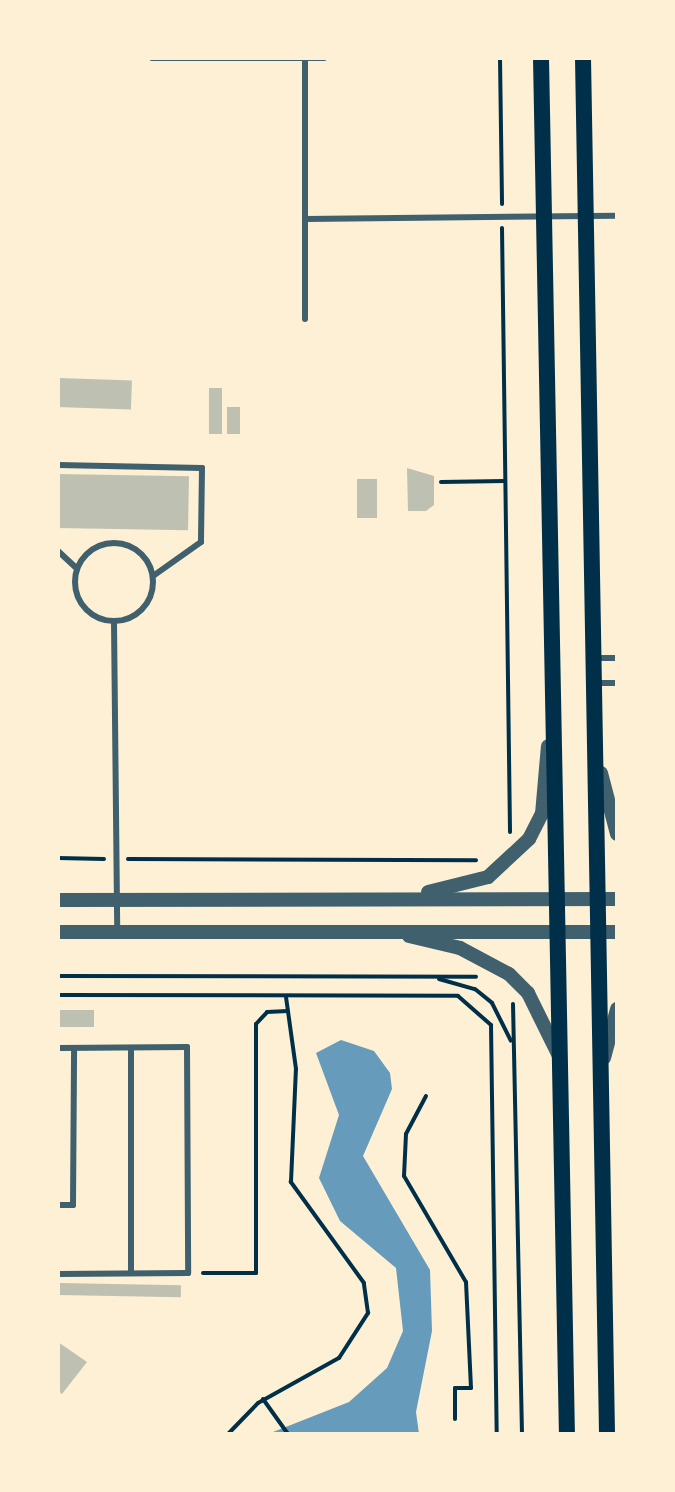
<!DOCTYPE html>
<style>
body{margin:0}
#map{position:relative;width:675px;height:1492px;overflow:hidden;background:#fdf0d5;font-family:Barlow,sans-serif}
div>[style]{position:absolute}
.water>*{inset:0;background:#669bbc}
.building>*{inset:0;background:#bec0b2;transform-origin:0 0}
.path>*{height:4px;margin:-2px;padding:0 2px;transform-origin:2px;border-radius:2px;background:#003049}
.service>*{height:6px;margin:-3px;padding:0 3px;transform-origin:3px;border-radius:3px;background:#3f606c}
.service>.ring{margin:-3px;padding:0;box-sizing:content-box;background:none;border:6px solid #3f606c;border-radius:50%}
.tertiary>*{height:14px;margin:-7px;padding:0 7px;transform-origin:7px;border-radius:7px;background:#3f606c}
.secondary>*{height:16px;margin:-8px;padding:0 8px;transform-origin:8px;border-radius:8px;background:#003049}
span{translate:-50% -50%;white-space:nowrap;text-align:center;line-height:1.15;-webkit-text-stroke:6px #fdf0d5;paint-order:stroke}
.frame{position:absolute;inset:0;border:60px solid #fdf0d5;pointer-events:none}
</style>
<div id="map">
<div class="water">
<i style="clip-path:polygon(341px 1040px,374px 1051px,390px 1073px,392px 1089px,363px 1156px,430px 1270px,432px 1331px,416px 1412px,419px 1434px,268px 1434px,349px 1402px,387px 1368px,403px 1331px,396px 1268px,340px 1221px,319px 1178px,339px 1115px,316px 1053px)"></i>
</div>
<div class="building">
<i style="left:58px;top:378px;width:74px;height:29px;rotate:2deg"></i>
<i style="left:209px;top:388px;width:13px;height:46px"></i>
<i style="left:227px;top:407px;width:13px;height:27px"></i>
<i style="clip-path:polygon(407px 468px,434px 476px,434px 505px,426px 511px,408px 511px)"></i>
<i style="left:58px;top:474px;width:131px;height:54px;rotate:1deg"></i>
<i style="left:357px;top:479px;width:20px;height:39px"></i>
<i style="left:58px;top:1010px;width:36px;height:17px"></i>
<i style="left:58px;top:1283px;width:123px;height:12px;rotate:1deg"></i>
<i style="clip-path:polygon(58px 1342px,87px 1362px,62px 1394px,58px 1391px)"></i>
</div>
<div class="path">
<i style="left:500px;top:58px;width:146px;rotate:89.2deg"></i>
<i style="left:502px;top:228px;width:604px;rotate:89.24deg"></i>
<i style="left:441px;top:482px;width:64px;rotate:-0.9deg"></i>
<i style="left:58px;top:858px;width:46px;rotate:1.2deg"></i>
<i style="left:128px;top:859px;width:348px;rotate:0.2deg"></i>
<i style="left:58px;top:976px;width:418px;rotate:0.1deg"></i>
<i style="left:439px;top:979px;width:37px;rotate:16deg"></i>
<i style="left:475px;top:989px;width:22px;rotate:39deg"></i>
<i style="left:492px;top:1003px;width:42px;rotate:63.4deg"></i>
<i style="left:58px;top:995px;width:400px;rotate:0.1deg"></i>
<i style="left:458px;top:996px;width:44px;rotate:41.3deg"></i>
<i style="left:491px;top:1025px;width:409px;rotate:89.2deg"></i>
<i style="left:513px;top:1004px;width:430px;rotate:88.8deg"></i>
<i style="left:426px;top:1096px;width:43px;rotate:117.8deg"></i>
<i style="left:406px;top:1134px;width:42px;rotate:92.7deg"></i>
<i style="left:404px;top:1176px;width:123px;rotate:59.7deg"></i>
<i style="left:466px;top:1282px;width:106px;rotate:87.3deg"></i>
<i style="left:471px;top:1388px;width:16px;rotate:180deg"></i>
<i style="left:455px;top:1388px;width:31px;rotate:90deg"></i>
<i style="left:203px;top:1273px;width:53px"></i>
<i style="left:256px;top:1273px;width:249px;rotate:-90deg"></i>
<i style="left:256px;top:1024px;width:16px;rotate:-47deg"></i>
<i style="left:267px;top:1012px;width:21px;rotate:-3deg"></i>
<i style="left:263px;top:1399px;width:43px;rotate:54.5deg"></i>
<i style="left:228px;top:1434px;width:43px;rotate:-45.9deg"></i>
<i style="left:258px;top:1403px;width:93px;rotate:-29.1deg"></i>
<i style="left:339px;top:1358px;width:54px;rotate:-57.2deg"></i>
<i style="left:368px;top:1313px;width:30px;rotate:-98deg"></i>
<i style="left:364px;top:1283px;width:125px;rotate:-125.9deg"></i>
<i style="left:291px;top:1182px;width:113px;rotate:-87.5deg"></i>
<i style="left:296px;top:1069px;width:73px;rotate:-97.9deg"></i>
</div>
<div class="service">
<i style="left:152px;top:58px;width:172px"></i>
<i style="left:305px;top:60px;width:259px;rotate:90deg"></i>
<i style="left:305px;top:219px;width:312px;rotate:-0.6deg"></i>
<i style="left:58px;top:465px;width:144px;rotate:1.2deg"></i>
<i style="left:202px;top:468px;width:74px;rotate:90.8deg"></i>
<i style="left:201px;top:542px;width:59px;rotate:144.7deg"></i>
<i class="ring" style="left:75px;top:543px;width:72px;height:72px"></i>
<i style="left:58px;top:551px;width:25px;rotate:43deg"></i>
<i style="left:114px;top:622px;width:310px;rotate:89.4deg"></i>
<i style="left:597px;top:658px;width:20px"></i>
<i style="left:596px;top:683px;width:21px"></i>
<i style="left:58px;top:1048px;width:129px;rotate:-0.4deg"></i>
<i style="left:187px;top:1047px;width:226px;rotate:89.7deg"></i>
<i style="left:188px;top:1273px;width:130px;rotate:179.6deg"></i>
<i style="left:131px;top:1048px;width:225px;rotate:90deg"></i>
<i style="left:58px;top:1205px;width:15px"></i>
<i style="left:73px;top:1205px;width:157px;rotate:-89.6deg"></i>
</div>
<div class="tertiary">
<i style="left:601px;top:773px;width:63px;rotate:75.3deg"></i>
<i style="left:428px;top:892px;width:62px;rotate:-14deg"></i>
<i style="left:488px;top:877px;width:56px;rotate:-42.8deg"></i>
<i style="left:529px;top:839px;width:28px;rotate:-63deg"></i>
<i style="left:542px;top:814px;width:68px;rotate:-85deg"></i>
<i style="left:58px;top:900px;width:559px;rotate:-0.1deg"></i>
<i style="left:58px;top:932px;width:559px"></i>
<i style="left:409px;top:936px;width:52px;rotate:13.2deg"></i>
<i style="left:460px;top:948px;width:55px;rotate:28deg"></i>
<i style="left:509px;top:974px;width:27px;rotate:45deg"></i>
<i style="left:528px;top:993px;width:68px;rotate:63.8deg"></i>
<i style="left:604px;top:1058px;width:51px;rotate:-75.1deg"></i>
</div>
<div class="secondary">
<i style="left:541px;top:58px;width:1376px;rotate:88.92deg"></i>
<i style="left:583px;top:58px;width:1376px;rotate:89deg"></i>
</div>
<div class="frame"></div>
</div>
